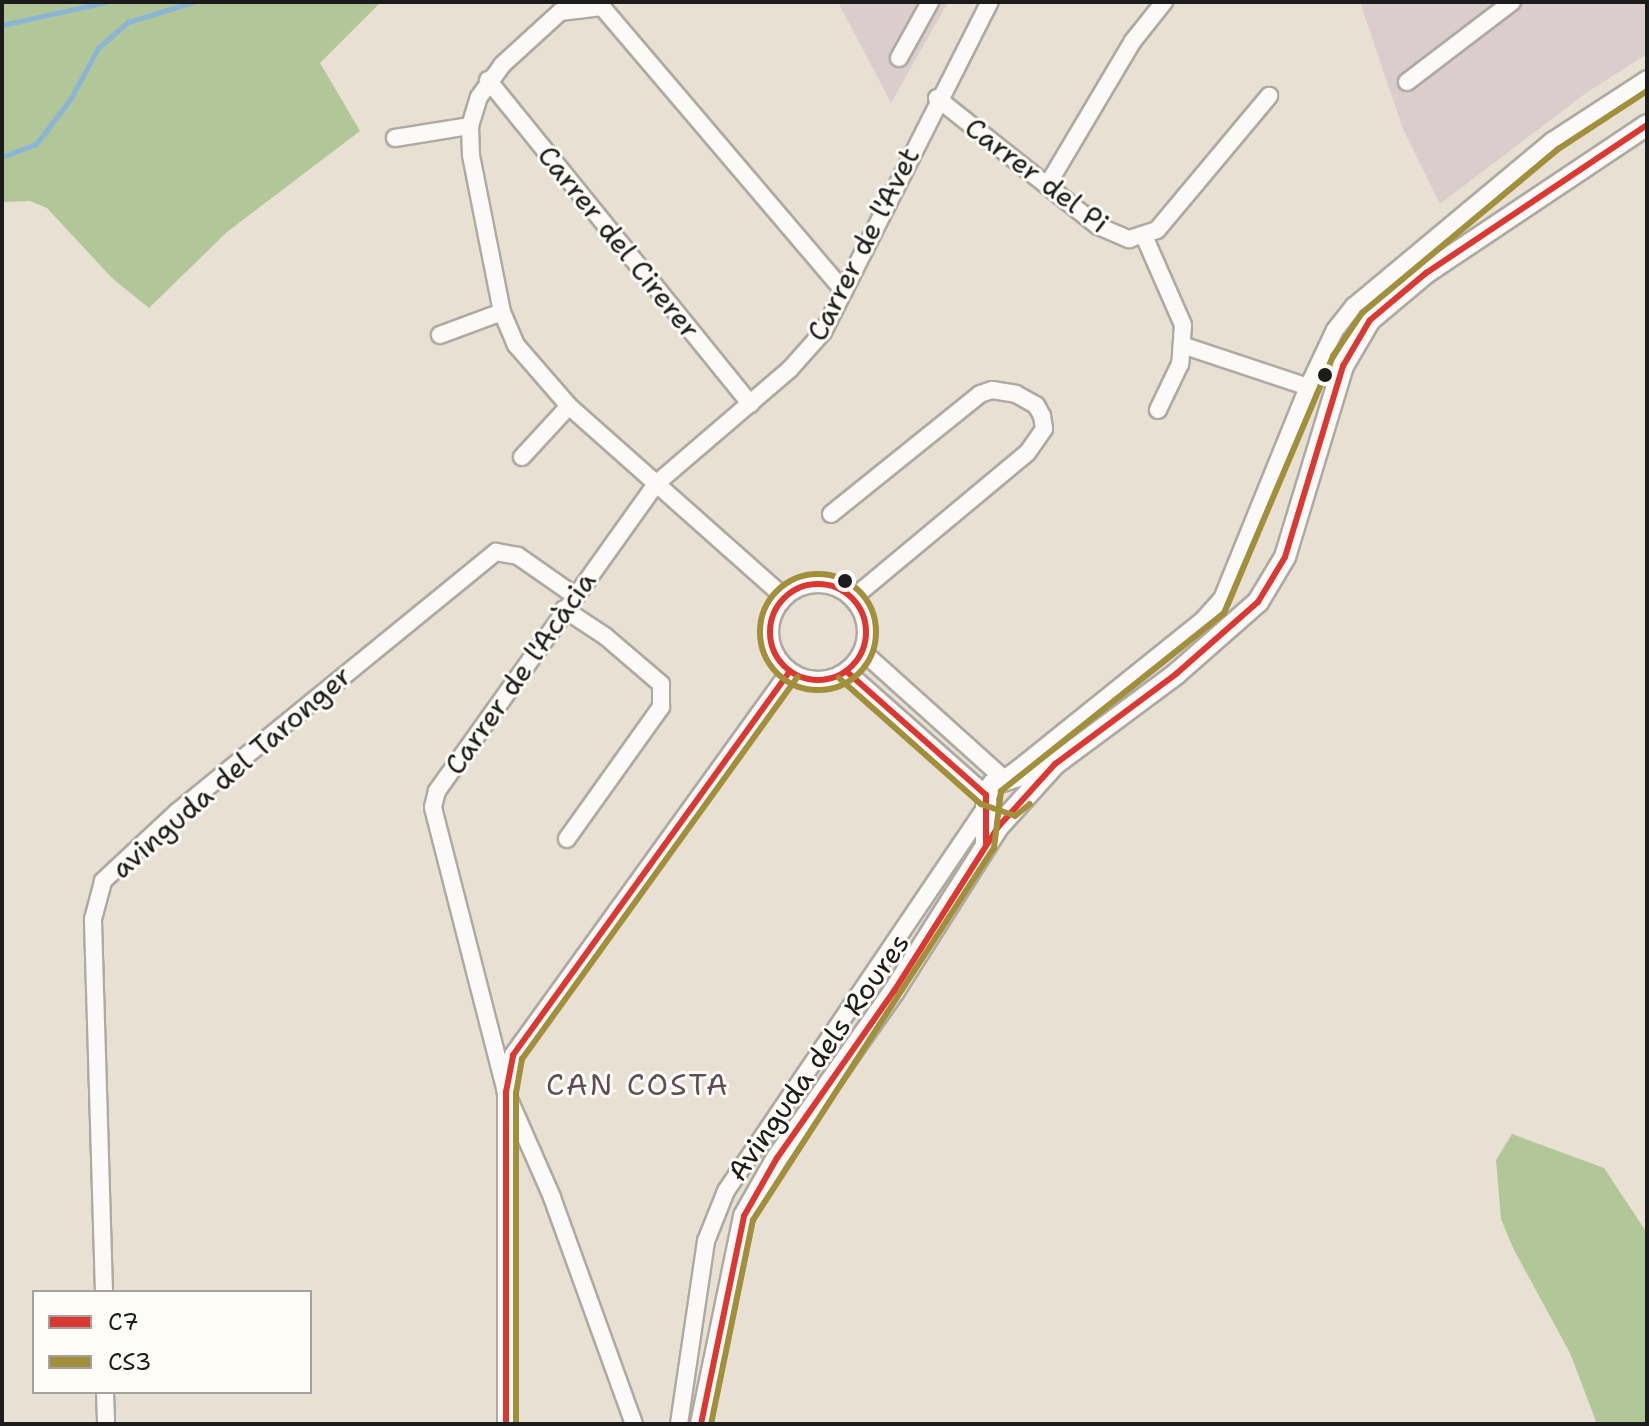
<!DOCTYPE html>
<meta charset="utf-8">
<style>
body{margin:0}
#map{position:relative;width:1649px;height:1426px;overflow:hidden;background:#e8e0d2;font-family:"Shantell Sans",sans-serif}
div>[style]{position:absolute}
.industrial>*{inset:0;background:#dbcdcd}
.forest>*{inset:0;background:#b2c798}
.stream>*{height:5px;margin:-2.5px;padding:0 2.5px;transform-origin:2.5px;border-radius:2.5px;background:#8bb5d5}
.roads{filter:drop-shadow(2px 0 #afaaa1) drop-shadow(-2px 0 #afaaa1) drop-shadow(0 2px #afaaa1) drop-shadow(0 -2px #afaaa1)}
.minor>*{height:16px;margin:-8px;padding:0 8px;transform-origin:8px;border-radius:8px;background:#fcfaf8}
.minor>.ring{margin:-8px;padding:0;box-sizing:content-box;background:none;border:16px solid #fcfaf8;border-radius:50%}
.tertiary>*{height:20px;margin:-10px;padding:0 10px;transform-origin:10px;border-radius:10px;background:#fcfaf8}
.bus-1>*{height:6px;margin:-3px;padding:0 3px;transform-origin:3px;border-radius:3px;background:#da3832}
.bus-1>.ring{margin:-3px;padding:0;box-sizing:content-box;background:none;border:6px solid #da3832;border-radius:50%}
.bus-2>*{height:6px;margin:-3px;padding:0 3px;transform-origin:3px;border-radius:3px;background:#a18f3b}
.bus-2>.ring{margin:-3px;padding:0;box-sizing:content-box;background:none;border:6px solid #a18f3b;border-radius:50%}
.dots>*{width:22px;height:22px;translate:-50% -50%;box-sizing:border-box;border:4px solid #fdfcf7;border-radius:50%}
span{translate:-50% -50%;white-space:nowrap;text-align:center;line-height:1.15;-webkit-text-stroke:6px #fdfcf7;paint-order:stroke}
.street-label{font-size:28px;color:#1c1c1c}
.neighbourhood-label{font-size:30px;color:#604d59;letter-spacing:2px}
.frame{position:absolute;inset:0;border:4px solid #1c1c1c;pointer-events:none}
.legend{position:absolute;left:32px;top:1290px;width:280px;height:104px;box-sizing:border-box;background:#fdfcf7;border:2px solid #a3a29f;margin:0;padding:10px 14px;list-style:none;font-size:24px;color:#1c1c1c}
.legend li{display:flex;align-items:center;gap:16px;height:40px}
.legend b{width:40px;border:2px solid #a3a29f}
</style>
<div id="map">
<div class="industrial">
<i style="clip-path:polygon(838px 2px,948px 2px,891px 103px)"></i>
<i style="clip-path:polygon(1360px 2px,1647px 2px,1647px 54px,1586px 93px,1440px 204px,1403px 129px)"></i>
</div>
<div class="forest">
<i style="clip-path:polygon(2px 2px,381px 2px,320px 63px,360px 131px,227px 232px,149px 308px,113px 279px,47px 208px,30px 201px,2px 202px)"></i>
<i style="clip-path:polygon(1512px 1134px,1604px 1168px,1647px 1233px,1647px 1424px,1597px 1424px,1570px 1353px,1513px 1248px,1501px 1219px,1496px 1160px)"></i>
</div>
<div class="stream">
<i style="left:2px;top:25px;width:107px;rotate:-12.5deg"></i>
<i style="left:2px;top:157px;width:36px;rotate:-21deg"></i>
<i style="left:36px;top:144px;width:58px;rotate:-52.7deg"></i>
<i style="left:71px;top:98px;width:57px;rotate:-61.6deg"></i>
<i style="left:98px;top:48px;width:40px;rotate:-41deg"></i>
<i style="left:128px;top:22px;width:68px;rotate:-17.1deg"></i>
</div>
<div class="roads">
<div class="minor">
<i style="left:899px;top:58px;width:64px;rotate:-61deg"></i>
<i style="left:488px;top:80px;width:417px;rotate:51deg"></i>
<i style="left:1407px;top:82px;width:132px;rotate:-37.3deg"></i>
<i style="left:937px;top:98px;width:206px;rotate:38.5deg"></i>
<i style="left:1098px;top:226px;width:34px;rotate:23deg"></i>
<i style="left:1129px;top:239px;width:29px;rotate:-18deg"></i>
<i style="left:1157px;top:230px;width:175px;rotate:-50.1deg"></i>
<i style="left:395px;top:138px;width:76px;rotate:-9.1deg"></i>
<i style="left:1048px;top:184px;width:166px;rotate:-59.3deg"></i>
<i style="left:1133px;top:41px;width:50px;rotate:-51.5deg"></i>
<i style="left:1144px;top:236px;width:97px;rotate:66.3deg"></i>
<i style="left:1183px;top:325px;width:39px;rotate:94deg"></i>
<i style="left:1180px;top:364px;width:51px;rotate:115.6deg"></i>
<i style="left:440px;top:335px;width:66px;rotate:-20.4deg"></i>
<i style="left:1182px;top:345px;width:133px;rotate:18.4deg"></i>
<i style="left:522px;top:457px;width:69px;rotate:-47.3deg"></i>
<i style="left:831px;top:514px;width:191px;rotate:-38.8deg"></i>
<i style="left:980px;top:394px;width:13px;rotate:-18deg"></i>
<i style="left:992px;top:390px;width:24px;rotate:9deg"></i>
<i style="left:1016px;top:394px;width:23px;rotate:29deg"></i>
<i style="left:1036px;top:405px;width:13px;rotate:61deg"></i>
<i style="left:1042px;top:416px;width:13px;rotate:81deg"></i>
<i style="left:1044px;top:429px;width:29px;rotate:125deg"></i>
<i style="left:1027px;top:453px;width:226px;rotate:140.2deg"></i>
<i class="ring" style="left:770px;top:584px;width:80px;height:80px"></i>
<i style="left:784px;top:597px;width:288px;rotate:-138.4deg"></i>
<i style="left:569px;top:406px;width:81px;rotate:-131deg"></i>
<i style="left:516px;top:345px;width:36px;rotate:-113deg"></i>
<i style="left:502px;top:312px;width:160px;rotate:-101.2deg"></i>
<i style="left:471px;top:155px;width:29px;rotate:-92deg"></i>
<i style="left:470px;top:126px;width:30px;rotate:-73deg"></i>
<i style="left:479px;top:97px;width:39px;rotate:-54deg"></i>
<i style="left:502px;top:65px;width:79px;rotate:-42.4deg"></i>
<i style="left:560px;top:12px;width:42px;rotate:-6.8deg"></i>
<i style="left:602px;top:7px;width:373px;rotate:49.6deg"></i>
<i style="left:564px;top:609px;width:49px;rotate:33.4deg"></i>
<i style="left:605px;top:636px;width:74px;rotate:40.6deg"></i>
<i style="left:661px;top:684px;width:23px;rotate:90deg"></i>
<i style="left:661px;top:707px;width:162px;rotate:125.5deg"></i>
<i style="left:862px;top:651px;width:191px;rotate:42deg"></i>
<i style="left:1004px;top:779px;width:19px;rotate:-36deg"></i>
<i style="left:1019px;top:768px;width:235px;rotate:-38.8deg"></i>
<i style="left:1202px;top:621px;width:30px;rotate:-48deg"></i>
<i style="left:1222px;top:599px;width:229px;rotate:-67.9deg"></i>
<i style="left:1308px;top:387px;width:63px;rotate:-64.7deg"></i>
<i style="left:1335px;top:330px;width:31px;rotate:-52deg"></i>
<i style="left:1354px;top:306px;width:258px;rotate:-39.8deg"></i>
<i style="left:1552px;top:141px;width:113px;rotate:-33.1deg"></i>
<i style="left:846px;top:671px;width:187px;rotate:41.5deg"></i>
<i style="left:104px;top:1292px;width:373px;rotate:-91.7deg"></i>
<i style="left:93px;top:919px;width:39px;rotate:-75deg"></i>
<i style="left:103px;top:881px;width:101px;rotate:-43deg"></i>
<i style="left:177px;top:812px;width:412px;rotate:-39.2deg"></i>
<i style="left:496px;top:552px;width:22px;rotate:10deg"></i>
<i style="left:518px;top:556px;width:68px;rotate:34.9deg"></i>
<i style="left:105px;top:1392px;width:32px;rotate:88deg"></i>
<i style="left:506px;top:1424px;width:332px;rotate:-90deg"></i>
<i style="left:506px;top:1092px;width:38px;rotate:-79deg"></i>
<i style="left:513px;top:1055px;width:473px;rotate:-54.2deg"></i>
<i style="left:634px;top:1424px;width:241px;rotate:-109.9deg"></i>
<i style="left:552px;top:1197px;width:115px;rotate:-113.7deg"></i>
<i style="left:506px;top:1092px;width:294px;rotate:-104.4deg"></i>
<i style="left:433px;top:807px;width:16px;rotate:-76deg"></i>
<i style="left:437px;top:791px;width:379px;rotate:-54.5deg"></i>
<i style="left:657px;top:483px;width:175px;rotate:-40.6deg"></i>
<i style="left:790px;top:369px;width:50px;rotate:-48.3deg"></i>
<i style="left:823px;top:332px;width:370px;rotate:-63.2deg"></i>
<i style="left:679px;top:1424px;width:185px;rotate:-81.6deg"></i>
<i style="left:706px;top:1241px;width:54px;rotate:-68.2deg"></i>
<i style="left:726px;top:1191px;width:467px;rotate:-55.9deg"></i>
</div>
<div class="tertiary">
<i style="left:986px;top:843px;width:48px;rotate:-90deg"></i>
<i style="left:986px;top:795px;width:13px;rotate:-58deg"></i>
<i style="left:993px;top:784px;width:53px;rotate:-17.4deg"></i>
<i style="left:701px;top:1424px;width:212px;rotate:-78.3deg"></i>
<i style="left:744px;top:1216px;width:67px;rotate:-60.4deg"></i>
<i style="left:777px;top:1158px;width:204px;rotate:-55deg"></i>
<i style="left:894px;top:991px;width:194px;rotate:-57.6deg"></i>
<i style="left:998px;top:827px;width:85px;rotate:-47.9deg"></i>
<i style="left:1055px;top:764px;width:151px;rotate:-36.6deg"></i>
<i style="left:1176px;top:674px;width:109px;rotate:-41.3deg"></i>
<i style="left:1258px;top:602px;width:52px;rotate:-59deg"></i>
<i style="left:1285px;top:557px;width:200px;rotate:-73.1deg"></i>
<i style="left:1343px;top:366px;width:53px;rotate:-59.6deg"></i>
<i style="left:1370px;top:320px;width:73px;rotate:-40deg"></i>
<i style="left:1426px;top:273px;width:266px;rotate:-33.8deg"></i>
</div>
</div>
<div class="bus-1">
<i class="ring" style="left:770px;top:584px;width:90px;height:90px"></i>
<i style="left:846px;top:671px;width:187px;rotate:41.5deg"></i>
<i style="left:986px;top:795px;width:48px;rotate:90deg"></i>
<i style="left:506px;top:1424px;width:332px;rotate:-90deg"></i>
<i style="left:506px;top:1092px;width:38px;rotate:-79deg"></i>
<i style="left:513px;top:1055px;width:473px;rotate:-54.2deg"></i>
<i style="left:701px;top:1424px;width:212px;rotate:-78.3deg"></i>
<i style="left:744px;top:1216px;width:67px;rotate:-60.4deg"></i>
<i style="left:777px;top:1158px;width:204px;rotate:-55deg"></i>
<i style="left:894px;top:991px;width:194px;rotate:-57.6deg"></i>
<i style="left:998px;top:827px;width:85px;rotate:-47.9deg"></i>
<i style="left:1055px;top:764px;width:151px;rotate:-36.6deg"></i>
<i style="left:1176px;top:674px;width:109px;rotate:-41.3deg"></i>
<i style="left:1258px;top:602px;width:52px;rotate:-59deg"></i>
<i style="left:1285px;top:557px;width:200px;rotate:-73.1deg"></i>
<i style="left:1343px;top:366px;width:53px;rotate:-59.6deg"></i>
<i style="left:1370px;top:320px;width:73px;rotate:-40deg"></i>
<i style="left:1426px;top:273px;width:266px;rotate:-33.8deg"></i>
</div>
<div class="bus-2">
<i class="ring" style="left:760px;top:574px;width:110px;height:110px"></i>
<i style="left:839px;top:678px;width:190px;rotate:41.6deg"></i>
<i style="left:981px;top:804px;width:36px;rotate:19deg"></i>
<i style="left:1015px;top:816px;width:19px;rotate:-39deg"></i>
<i style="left:516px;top:1424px;width:331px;rotate:-90deg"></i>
<i style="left:516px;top:1093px;width:35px;rotate:-80deg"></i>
<i style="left:522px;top:1059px;width:471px;rotate:-54.2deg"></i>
<i style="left:711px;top:1424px;width:208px;rotate:-78.4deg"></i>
<i style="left:753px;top:1220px;width:443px;rotate:-57.1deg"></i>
<i style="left:994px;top:848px;width:57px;rotate:-83deg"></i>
<i style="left:1001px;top:791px;width:285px;rotate:-38.6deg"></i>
<i style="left:1224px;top:613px;width:279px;rotate:-67deg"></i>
<i style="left:1333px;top:356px;width:52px;rotate:-56deg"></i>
<i style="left:1362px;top:313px;width:256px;rotate:-39.9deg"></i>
<i style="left:1558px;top:149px;width:106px;rotate:-33.1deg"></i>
</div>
<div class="dots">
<i style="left:1325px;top:375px;background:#1c1c1c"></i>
<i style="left:845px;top:581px;background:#1c1c1c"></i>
</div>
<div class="street-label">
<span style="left:1037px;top:175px;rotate:37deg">Carrer del Pi</span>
<span style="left:619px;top:242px;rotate:51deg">Carrer del Cirerer</span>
<span style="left:863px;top:244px;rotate:-63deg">Carrer de l'Avet</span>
<span style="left:520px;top:673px;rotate:-55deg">Carrer de l'Acàcia</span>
<span style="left:231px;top:772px;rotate:-41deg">avinguda del Taronger</span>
<span style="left:818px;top:1057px;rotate:-55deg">Avinguda dels Roures</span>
</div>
<div class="neighbourhood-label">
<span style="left:638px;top:1085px">CAN COSTA</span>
</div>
<div class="frame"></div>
<ul class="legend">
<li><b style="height:10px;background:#da3832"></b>C7</li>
<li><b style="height:10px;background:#a18f3b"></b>CS3</li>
</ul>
</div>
